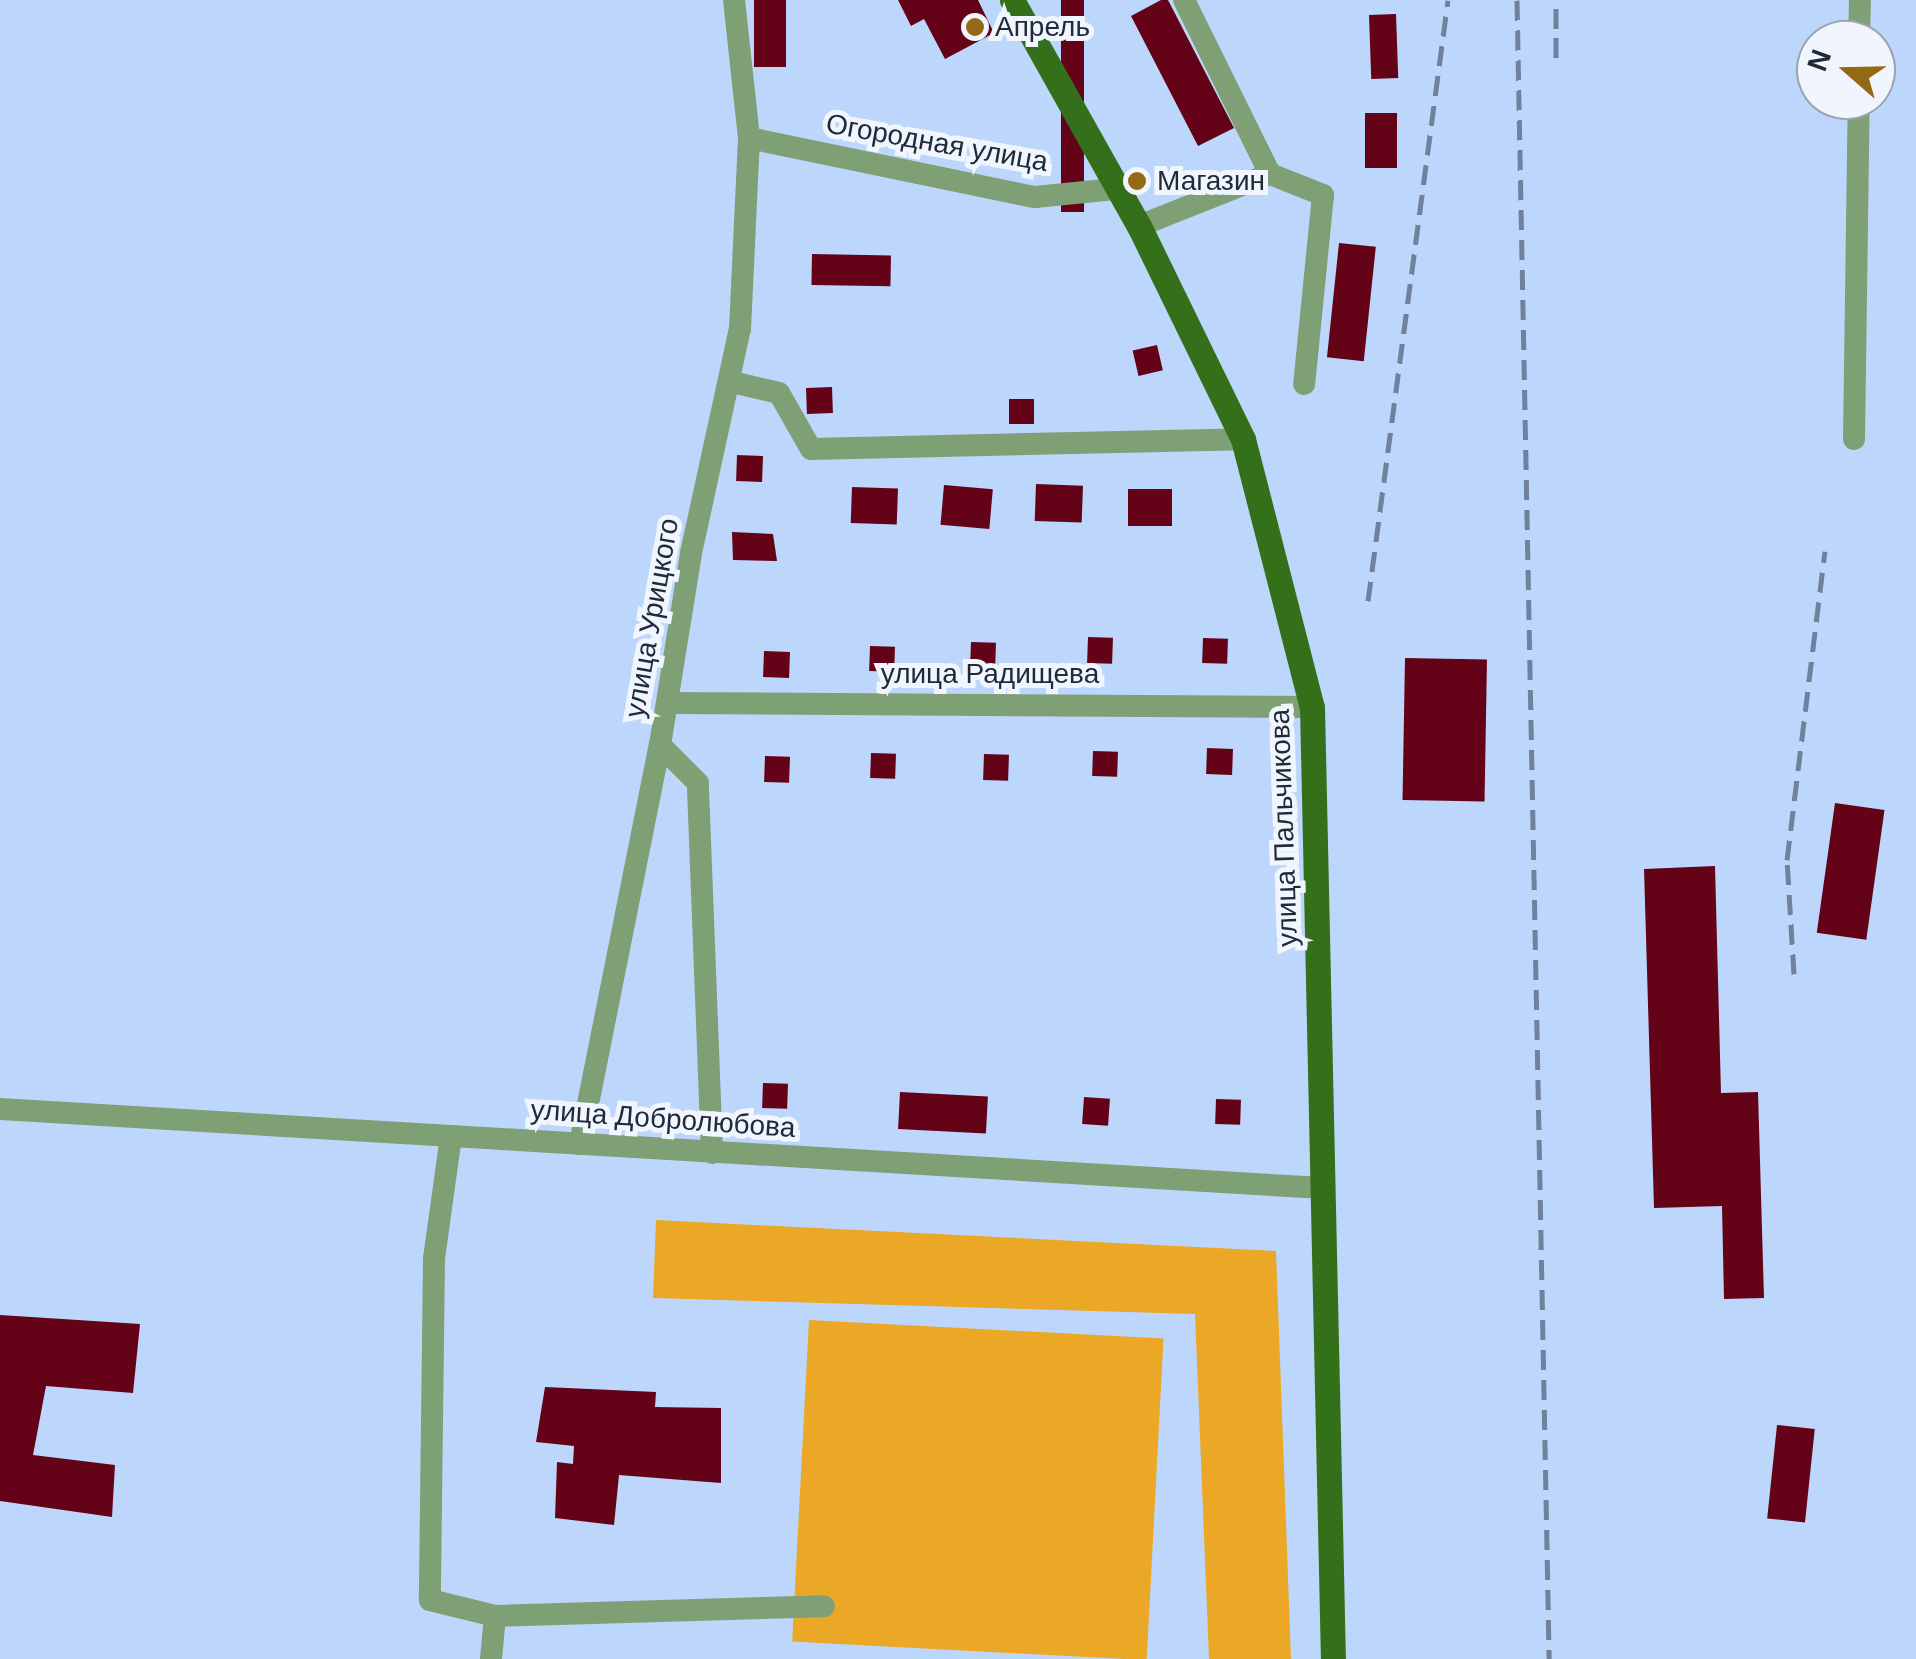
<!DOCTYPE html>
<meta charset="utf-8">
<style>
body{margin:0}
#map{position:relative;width:1916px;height:1659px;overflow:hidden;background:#bdd7fc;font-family:Arial,sans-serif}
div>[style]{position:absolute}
.green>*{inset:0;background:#eaa826;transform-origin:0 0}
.building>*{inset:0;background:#640218;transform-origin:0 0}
.minor>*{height:22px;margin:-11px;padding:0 11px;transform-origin:11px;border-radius:11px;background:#7fa075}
.major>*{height:25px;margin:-12.5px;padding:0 12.5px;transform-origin:12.5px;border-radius:12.5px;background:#34701a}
.rail>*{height:5px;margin-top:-2.5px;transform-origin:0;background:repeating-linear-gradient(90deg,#6f819b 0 20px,transparent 0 30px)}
.dots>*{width:28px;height:28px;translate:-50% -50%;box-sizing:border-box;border:5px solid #f1f6fe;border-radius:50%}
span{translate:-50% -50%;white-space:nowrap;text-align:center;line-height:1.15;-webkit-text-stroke:10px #f1f6fe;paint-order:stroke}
.poi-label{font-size:28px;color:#202a38}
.left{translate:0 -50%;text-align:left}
.street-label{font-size:28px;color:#202a38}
.north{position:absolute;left:1796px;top:20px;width:100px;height:100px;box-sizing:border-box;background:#f1f6fe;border:2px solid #9da4af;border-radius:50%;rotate:290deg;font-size:28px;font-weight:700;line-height:40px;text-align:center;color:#202a38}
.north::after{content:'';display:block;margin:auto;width:35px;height:45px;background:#946914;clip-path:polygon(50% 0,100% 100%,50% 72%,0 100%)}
</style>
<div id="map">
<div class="green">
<i style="clip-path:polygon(656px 1220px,1276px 1251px,1291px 1659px,1209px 1659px,1195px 1314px,653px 1298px)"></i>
<i style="left:809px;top:1320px;width:355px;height:322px;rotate:3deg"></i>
</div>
<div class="building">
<i style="left:754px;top:0;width:32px;height:67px"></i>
<i style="clip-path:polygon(898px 0,978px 0,994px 33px,945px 59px,924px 19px,911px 26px)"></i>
<i style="left:1061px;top:0;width:23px;height:212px"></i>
<i style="clip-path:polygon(1161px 0,1168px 0,1234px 128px,1198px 146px,1131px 16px)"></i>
<i style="left:1396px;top:14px;width:64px;height:27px;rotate:88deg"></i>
<i style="left:1365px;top:113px;width:32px;height:55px"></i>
<i style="left:1339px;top:243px;width:37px;height:115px;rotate:6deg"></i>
<i style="left:812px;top:254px;width:79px;height:31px;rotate:1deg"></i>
<i style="left:1157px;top:345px;width:26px;height:25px;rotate:77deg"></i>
<i style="left:832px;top:387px;width:26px;height:26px;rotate:88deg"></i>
<i style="left:1009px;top:399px;width:25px;height:25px"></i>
<i style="left:737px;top:455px;width:26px;height:26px;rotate:2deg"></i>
<i style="left:1036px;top:484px;width:47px;height:37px;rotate:2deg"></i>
<i style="left:944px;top:485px;width:49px;height:40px;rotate:5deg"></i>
<i style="left:852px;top:487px;width:46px;height:36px;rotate:2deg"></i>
<i style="left:1128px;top:489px;width:44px;height:37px"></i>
<i style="clip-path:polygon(732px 532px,773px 534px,777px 561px,733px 560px)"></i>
<i style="left:1088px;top:637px;width:25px;height:26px;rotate:2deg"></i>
<i style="left:1203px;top:638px;width:25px;height:25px;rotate:2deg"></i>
<i style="left:971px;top:642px;width:25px;height:26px;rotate:2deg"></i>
<i style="left:870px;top:646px;width:25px;height:25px;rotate:2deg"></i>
<i style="left:764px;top:651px;width:26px;height:26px;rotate:2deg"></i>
<i style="left:1405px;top:658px;width:82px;height:142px;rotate:1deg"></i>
<i style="left:1207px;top:748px;width:26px;height:26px;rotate:2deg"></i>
<i style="left:1093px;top:751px;width:25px;height:25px;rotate:2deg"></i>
<i style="left:871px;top:753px;width:25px;height:25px;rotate:2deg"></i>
<i style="left:984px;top:754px;width:25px;height:26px;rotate:2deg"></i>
<i style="left:765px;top:756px;width:25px;height:26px;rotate:2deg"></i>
<i style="left:1835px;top:803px;width:50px;height:131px;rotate:8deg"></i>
<i style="clip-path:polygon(1715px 866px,1721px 1093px,1758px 1092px,1764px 1298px,1724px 1299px,1722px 1206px,1654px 1208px,1644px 869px)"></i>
<i style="left:763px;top:1083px;width:25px;height:25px;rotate:2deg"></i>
<i style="left:900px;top:1092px;width:88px;height:37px;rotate:3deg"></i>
<i style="left:1084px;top:1097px;width:26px;height:27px;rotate:4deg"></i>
<i style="left:1216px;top:1099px;width:25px;height:25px;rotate:2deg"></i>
<i style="clip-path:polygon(0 1315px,140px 1324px,133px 1393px,46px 1386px,33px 1455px,115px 1465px,112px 1517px,0 1501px)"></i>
<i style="clip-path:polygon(545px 1387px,656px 1392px,655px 1407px,721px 1408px,721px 1483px,619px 1475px,614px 1525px,555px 1518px,557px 1462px,573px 1464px,574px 1446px,536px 1442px)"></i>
<i style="left:1777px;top:1425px;width:38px;height:94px;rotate:6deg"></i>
</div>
<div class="minor">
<i style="left:1184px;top:0;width:194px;rotate:63.7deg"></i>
<i style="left:1270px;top:174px;width:57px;rotate:21.6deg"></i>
<i style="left:1323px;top:195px;width:190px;rotate:95.7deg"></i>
<i style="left:1859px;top:40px;width:40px;rotate:-88.6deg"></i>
<i style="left:749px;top:138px;width:292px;rotate:11.7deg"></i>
<i style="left:1035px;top:197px;width:80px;rotate:-5.7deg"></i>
<i style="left:1139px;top:226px;width:141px;rotate:-21.7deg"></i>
<i style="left:732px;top:382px;width:48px;rotate:13.2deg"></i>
<i style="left:779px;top:393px;width:64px;rotate:60.3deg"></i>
<i style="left:811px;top:449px;width:432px;rotate:-1.3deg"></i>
<i style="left:1854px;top:439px;width:339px;rotate:-89.2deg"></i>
<i style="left:668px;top:703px;width:644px;rotate:0.36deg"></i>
<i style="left:0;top:1109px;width:1325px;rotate:3.42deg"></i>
<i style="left:451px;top:1136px;width:123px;rotate:97.9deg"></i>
<i style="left:434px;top:1258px;width:342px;rotate:90.7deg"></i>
<i style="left:430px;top:1600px;width:67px;rotate:13.8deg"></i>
<i style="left:495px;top:1616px;width:43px;rotate:95.3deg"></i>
<i style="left:580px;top:1144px;width:407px;rotate:-78.7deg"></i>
<i style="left:712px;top:1153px;width:370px;rotate:-92.2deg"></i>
<i style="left:698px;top:783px;width:54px;rotate:-135deg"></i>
<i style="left:660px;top:745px;width:194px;rotate:-80.8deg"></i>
<i style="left:691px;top:553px;width:229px;rotate:-77.7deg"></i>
<i style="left:740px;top:329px;width:191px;rotate:-87.3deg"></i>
<i style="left:749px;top:138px;width:139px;rotate:-96.2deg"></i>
<i style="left:495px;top:1616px;width:329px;rotate:-1.7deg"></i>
</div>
<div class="major">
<i style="left:1012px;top:0;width:259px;rotate:60.7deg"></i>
<i style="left:1139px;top:226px;width:237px;rotate:64deg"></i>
<i style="left:1243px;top:439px;width:277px;rotate:75.6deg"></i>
<i style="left:1312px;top:707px;width:952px;rotate:88.74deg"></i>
</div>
<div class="rail">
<i style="left:1517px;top:0;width:1659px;rotate:88.89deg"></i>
<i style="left:1556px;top:58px;width:58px;rotate:-90deg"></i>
<i style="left:1368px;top:601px;width:606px;rotate:-82.42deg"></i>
<i style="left:1794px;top:974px;width:114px;rotate:-93.5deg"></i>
<i style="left:1787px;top:860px;width:311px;rotate:-83deg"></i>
</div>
<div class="dots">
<i style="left:975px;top:27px;background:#946914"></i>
<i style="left:1137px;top:181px;background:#946914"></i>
</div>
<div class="poi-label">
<span class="left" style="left:995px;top:27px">Апрель</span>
<span class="left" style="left:1157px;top:181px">Магазин</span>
</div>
<div class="street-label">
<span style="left:937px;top:143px;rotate:10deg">Огородная улица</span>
<span style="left:652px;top:618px;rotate:-80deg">улица Урицкого</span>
<span style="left:990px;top:674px">улица Радищева</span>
<span style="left:1284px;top:828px;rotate:-92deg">улица Пальчикова</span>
<span style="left:663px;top:1119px;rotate:4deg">улица Добролюбова</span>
</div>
<div class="north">N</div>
</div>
